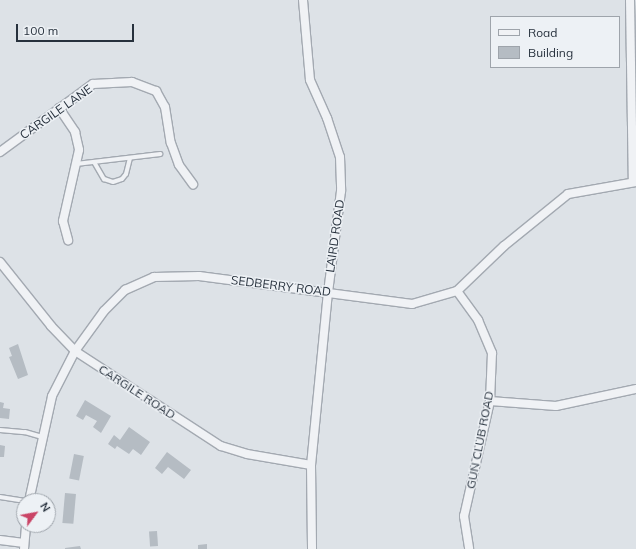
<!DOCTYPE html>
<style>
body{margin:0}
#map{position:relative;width:636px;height:549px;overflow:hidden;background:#dde2e7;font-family:Mulish,sans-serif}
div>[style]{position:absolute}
.building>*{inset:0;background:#b5bcc3;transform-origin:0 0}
.roads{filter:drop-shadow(1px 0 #a3a9b1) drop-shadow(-1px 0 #a3a9b1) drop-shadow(0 1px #a3a9b1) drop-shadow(0 -1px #a3a9b1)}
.lane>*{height:4px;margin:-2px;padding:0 2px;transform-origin:2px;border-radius:2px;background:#f0f2f5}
.street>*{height:8px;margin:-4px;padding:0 4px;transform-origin:4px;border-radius:4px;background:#f0f2f5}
span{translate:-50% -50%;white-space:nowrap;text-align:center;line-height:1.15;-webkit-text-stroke:3px #edf1f5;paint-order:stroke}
.street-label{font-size:12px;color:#27313d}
.legend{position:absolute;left:490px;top:16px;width:130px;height:52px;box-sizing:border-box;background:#edf1f5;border:1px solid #9ea4ab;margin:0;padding:5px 7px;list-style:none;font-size:12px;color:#27313d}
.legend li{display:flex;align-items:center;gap:8px;height:20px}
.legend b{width:20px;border:1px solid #9ea4ab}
.north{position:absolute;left:16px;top:493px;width:40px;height:40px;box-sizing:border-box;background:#edf1f5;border:1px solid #9ea4ab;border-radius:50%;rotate:58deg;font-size:11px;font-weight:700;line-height:16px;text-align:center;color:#27313d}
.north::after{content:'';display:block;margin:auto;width:14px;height:18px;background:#ca4466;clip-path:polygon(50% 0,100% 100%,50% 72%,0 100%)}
.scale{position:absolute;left:16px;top:24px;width:118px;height:18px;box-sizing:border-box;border:2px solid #27313d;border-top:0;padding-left:5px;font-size:12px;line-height:14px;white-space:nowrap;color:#27313d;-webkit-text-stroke:3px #edf1f5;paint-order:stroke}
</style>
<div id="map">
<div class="building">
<i style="clip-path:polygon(18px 344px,28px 375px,18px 379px,9px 357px,12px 356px,9px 348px)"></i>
<i style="clip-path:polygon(85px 400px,111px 416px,101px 433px,93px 427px,97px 421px,86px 415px,83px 420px,76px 416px)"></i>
<i style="clip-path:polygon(0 402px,4px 403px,3px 408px,10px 409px,9px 419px,0 418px)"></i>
<i style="clip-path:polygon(129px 427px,150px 442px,141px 455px,133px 449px,129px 454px,117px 446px,115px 449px,108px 444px,114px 435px,120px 440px)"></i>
<i style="clip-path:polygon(0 445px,5px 446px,4px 457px,0 457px)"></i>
<i style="clip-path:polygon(167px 452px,191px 470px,184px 479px,168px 467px,162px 474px,155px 468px)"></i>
<i style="left:74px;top:454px;width:10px;height:25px;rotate:11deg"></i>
<i style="left:65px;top:493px;width:11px;height:30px;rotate:5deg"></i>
<i style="left:157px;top:531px;width:15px;height:8px;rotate:86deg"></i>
<i style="clip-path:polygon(207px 544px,207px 549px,198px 549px,198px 545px)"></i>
<i style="clip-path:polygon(80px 546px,81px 549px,65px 549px,65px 548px)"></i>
</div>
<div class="roads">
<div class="lane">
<i style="left:94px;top:162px;width:20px;rotate:60deg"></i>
<i style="left:104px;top:179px;width:9px;rotate:18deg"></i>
<i style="left:113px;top:182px;width:9px;rotate:-18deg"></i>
<i style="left:122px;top:179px;width:6px;rotate:-51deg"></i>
<i style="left:126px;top:174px;width:16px;rotate:-76deg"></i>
<i style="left:76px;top:164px;width:85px;rotate:-6.8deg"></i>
<i style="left:0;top:430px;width:25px;rotate:5deg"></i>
<i style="left:25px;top:432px;width:18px;rotate:16deg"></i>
<i style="left:0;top:497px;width:24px;rotate:9deg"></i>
</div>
<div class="street">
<i style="left:303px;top:0;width:80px;rotate:85deg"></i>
<i style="left:310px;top:80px;width:42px;rotate:65.9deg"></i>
<i style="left:327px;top:118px;width:41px;rotate:71.6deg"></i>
<i style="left:340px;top:157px;width:34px;rotate:88deg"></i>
<i style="left:341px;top:191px;width:102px;rotate:97.3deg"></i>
<i style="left:328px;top:292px;width:174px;rotate:95.6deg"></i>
<i style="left:311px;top:465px;width:84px;rotate:89.3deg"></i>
<i style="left:630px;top:0;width:182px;rotate:89.1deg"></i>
<i style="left:59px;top:108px;width:29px;rotate:56deg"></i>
<i style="left:75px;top:132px;width:18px;rotate:77deg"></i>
<i style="left:79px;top:150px;width:73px;rotate:102.7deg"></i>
<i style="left:63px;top:221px;width:20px;rotate:75deg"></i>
<i style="left:0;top:152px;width:115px;rotate:-36.2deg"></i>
<i style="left:93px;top:84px;width:39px;rotate:-3deg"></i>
<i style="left:132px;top:82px;width:26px;rotate:21deg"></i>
<i style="left:156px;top:91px;width:18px;rotate:61deg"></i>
<i style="left:165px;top:107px;width:36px;rotate:81deg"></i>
<i style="left:171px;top:143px;width:23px;rotate:70deg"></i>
<i style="left:179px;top:165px;width:24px;rotate:54deg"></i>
<i style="left:0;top:262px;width:82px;rotate:51.4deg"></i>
<i style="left:51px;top:326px;width:35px;rotate:46deg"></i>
<i style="left:75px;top:351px;width:174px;rotate:33.1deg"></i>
<i style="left:221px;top:446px;width:27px;rotate:17deg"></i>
<i style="left:247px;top:454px;width:65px;rotate:9.8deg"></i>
<i style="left:457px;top:291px;width:36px;rotate:54deg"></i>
<i style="left:478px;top:320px;width:36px;rotate:67deg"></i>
<i style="left:492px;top:353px;width:48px;rotate:92.4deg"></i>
<i style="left:490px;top:401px;width:118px;rotate:102.7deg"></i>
<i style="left:464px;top:516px;width:33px;rotate:81deg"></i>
<i style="left:490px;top:401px;width:66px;rotate:4.3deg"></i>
<i style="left:556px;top:406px;width:82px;rotate:-12deg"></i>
<i style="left:29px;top:501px;width:107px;rotate:-77.6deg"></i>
<i style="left:52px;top:396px;width:51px;rotate:-62.9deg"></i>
<i style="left:75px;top:351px;width:49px;rotate:-54.1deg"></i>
<i style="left:104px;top:311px;width:30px;rotate:-45deg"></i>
<i style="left:125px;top:290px;width:32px;rotate:-24deg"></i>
<i style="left:154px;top:277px;width:45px;rotate:-1.3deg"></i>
<i style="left:199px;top:276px;width:215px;rotate:7.5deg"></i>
<i style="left:412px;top:304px;width:47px;rotate:-16.1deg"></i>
<i style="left:457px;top:291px;width:65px;rotate:-43.8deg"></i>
<i style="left:504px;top:246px;width:82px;rotate:-39.1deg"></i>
<i style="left:568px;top:194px;width:69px;rotate:-10deg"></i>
<i style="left:0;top:540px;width:24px;rotate:7deg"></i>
<i style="left:24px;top:549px;width:24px;rotate:-85deg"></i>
</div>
</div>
<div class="street-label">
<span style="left:56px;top:112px;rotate:-35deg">CARGILE LANE</span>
<span style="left:335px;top:236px;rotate:-82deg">LAIRD ROAD</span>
<span style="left:281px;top:286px;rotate:7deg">SEDBERRY ROAD</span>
<span style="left:137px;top:392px;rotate:33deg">CARGILE ROAD</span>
<span style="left:480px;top:440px;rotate:-79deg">GUN CLUB ROAD</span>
</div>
<ul class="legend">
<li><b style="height:5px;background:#f0f2f5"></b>Road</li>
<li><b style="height:11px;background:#b5bcc3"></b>Building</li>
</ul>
<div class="north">N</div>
<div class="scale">100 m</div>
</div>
